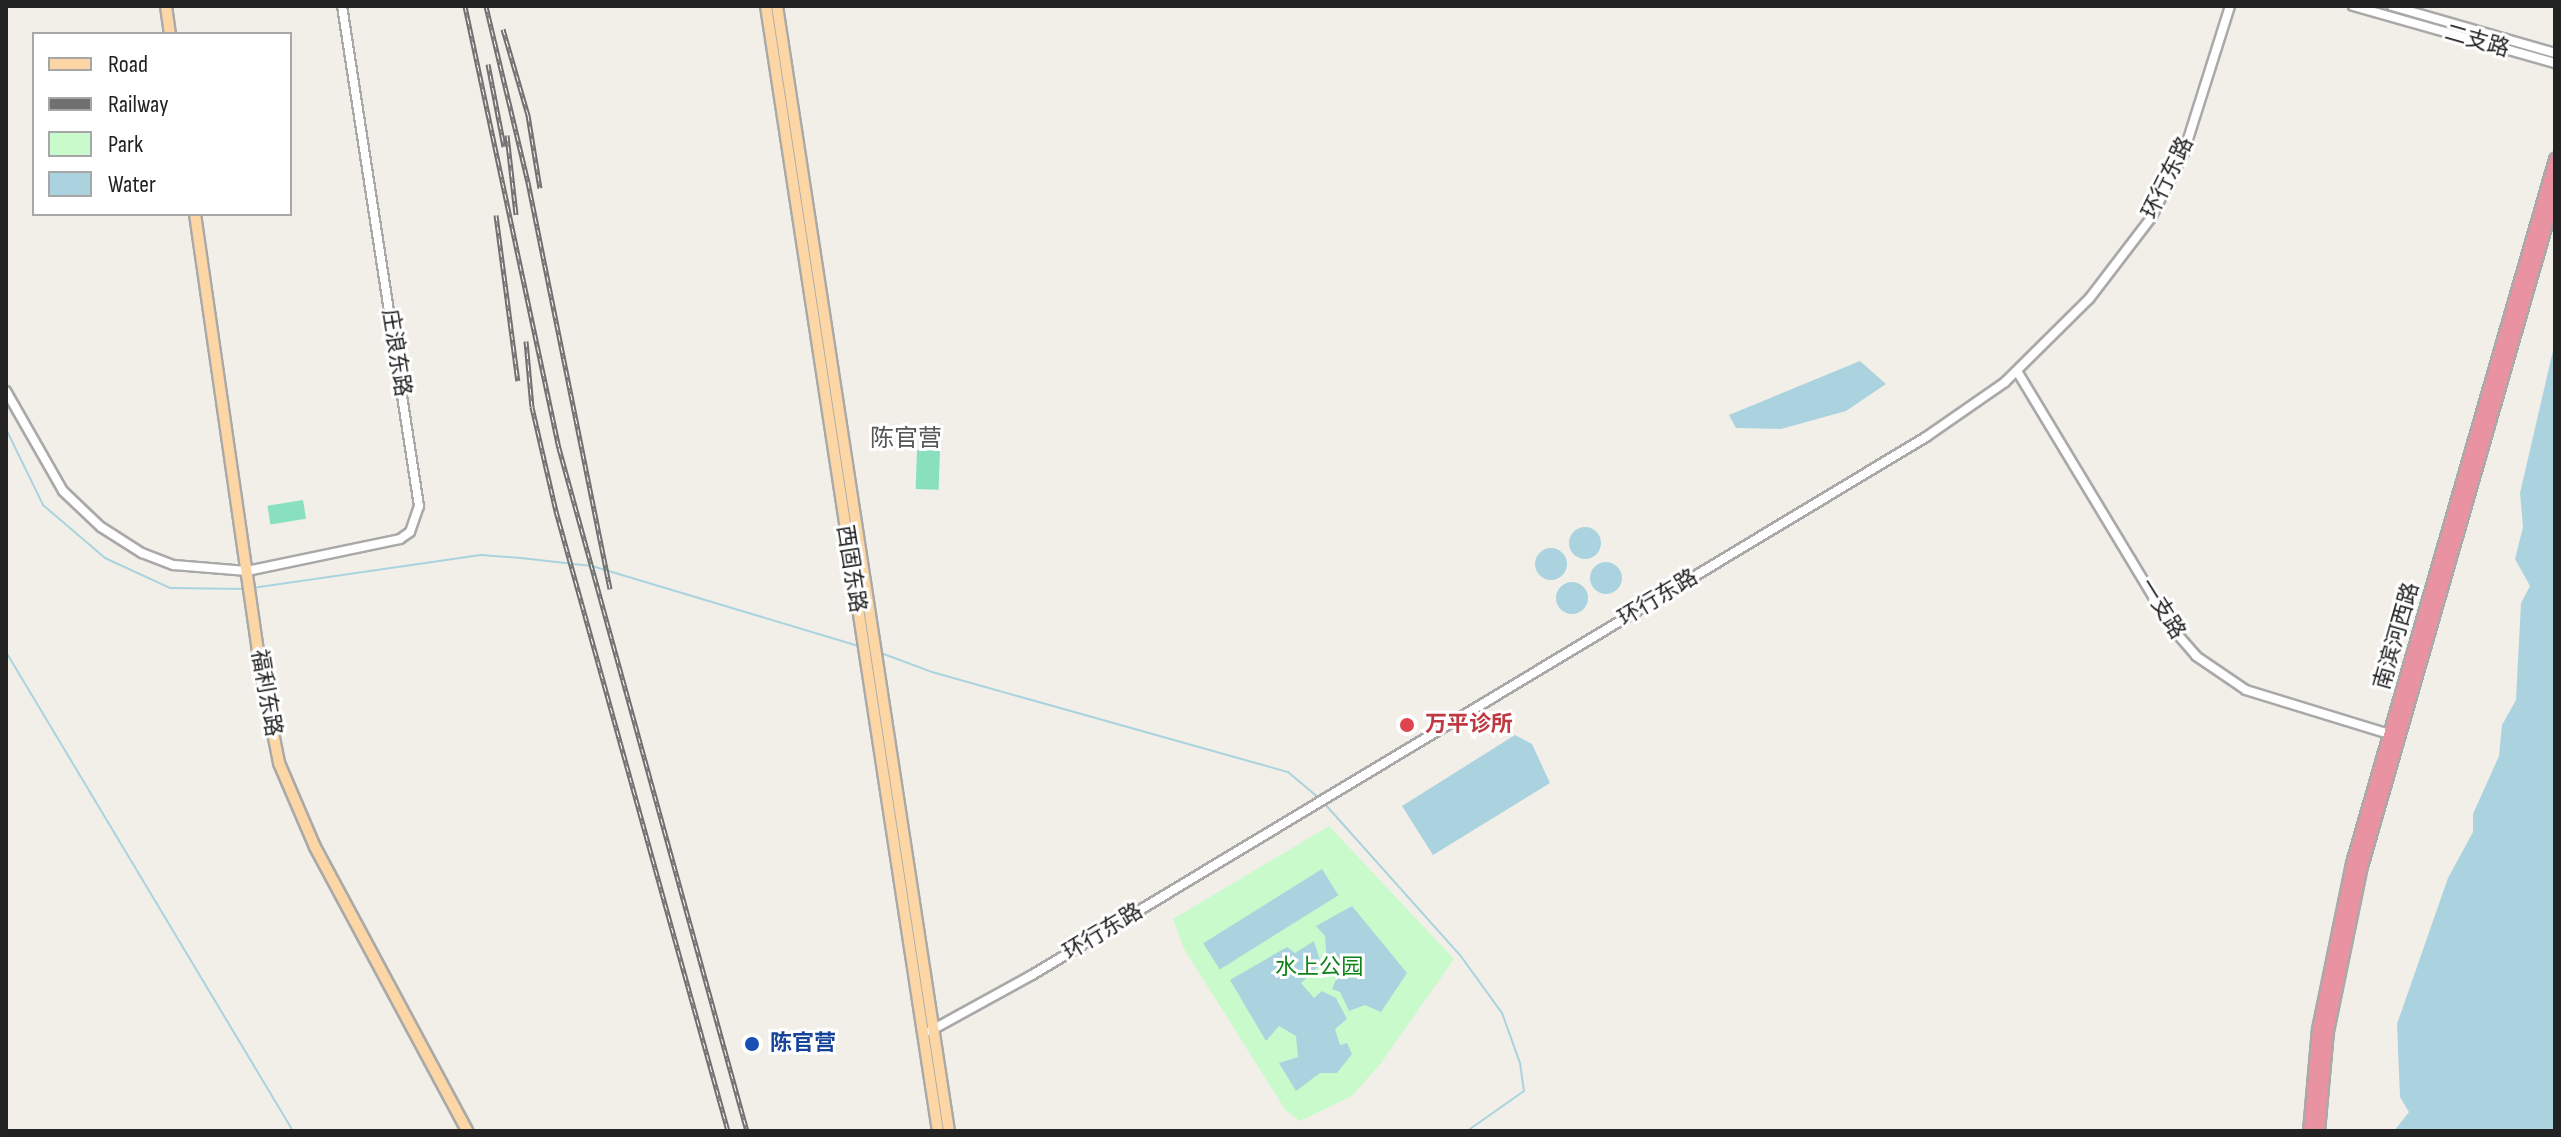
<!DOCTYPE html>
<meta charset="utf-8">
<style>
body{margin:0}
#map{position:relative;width:2561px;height:1137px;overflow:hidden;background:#f2efe9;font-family:"Sofia Sans Condensed","Noto Sans SC",sans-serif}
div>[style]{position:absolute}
.park>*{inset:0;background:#c8facc}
.pitch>*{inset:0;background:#88e0be;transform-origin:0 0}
.water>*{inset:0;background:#aad3df;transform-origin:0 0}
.round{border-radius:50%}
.stream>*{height:2px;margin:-1px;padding:0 1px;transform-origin:1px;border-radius:1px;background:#aad3df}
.roads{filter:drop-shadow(2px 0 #a9a9a9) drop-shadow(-2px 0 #a9a9a9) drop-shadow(0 2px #a9a9a9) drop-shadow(0 -2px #a9a9a9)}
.minor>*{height:8px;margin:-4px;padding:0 4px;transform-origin:4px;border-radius:4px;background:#fff}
.major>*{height:10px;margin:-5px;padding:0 5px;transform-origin:5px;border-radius:5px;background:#fcd6a4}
.highway>*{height:11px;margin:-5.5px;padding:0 5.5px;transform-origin:5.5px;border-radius:5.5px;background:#e892a2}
.rail>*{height:5px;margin-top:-2.5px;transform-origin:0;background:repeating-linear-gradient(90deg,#fff 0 6px,#707070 0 12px);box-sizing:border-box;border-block:2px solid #707070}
.dots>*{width:22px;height:22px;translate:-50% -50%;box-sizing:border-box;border:4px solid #fff;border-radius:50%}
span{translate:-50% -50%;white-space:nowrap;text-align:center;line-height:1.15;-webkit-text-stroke:6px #fff;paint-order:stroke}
.street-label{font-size:22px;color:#222}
.health-label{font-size:22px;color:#be3a42;font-weight:700}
.left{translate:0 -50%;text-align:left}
.park-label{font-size:22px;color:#0c8416}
.transit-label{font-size:22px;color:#164399;font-weight:700}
.neighbourhood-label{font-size:24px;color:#555}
.frame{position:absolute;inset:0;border:8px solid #222;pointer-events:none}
.legend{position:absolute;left:32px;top:32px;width:260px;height:184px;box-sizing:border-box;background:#fff;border:2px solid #a7a7a7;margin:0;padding:10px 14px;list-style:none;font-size:24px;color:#222}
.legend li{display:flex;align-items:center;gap:16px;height:40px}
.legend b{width:40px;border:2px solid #a7a7a7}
</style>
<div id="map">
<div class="park">
<i style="clip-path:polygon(1329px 826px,1454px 959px,1381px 1063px,1352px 1096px,1300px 1121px,1286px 1111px,1184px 949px,1173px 919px)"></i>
</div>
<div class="pitch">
<i style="left:917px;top:450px;width:23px;height:39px;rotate:2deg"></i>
<i style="left:303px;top:500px;width:19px;height:36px;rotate:81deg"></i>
</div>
<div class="water">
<i style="clip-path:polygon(2555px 342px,2555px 1131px,2394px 1131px,2409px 1112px,2400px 1097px,2397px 1024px,2448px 878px,2473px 832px,2473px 814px,2499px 756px,2502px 725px,2516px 700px,2521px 603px,2530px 586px,2515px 559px,2523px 527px,2520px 493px)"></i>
<i style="clip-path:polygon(1860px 361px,1886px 384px,1846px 411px,1781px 429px,1736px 428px,1729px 415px)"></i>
<i class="round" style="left:1569px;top:527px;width:32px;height:32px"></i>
<i class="round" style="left:1535px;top:548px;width:32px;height:32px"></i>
<i class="round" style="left:1590px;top:562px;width:32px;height:32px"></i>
<i class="round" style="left:1556px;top:582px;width:32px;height:32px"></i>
<i style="clip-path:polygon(1515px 735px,1532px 744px,1550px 783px,1433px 855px,1402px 806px)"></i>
<i style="left:1322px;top:869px;width:31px;height:140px;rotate:58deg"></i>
<i style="clip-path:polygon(1352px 906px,1407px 973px,1381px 1012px,1365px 1005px,1349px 1011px,1340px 992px,1332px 989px,1337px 977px,1327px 966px,1325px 936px,1316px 926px)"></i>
<i style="clip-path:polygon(1314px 941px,1321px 964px,1301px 983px,1314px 998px,1322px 991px,1336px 998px,1347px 1019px,1335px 1029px,1340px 1045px,1347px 1043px,1352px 1054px,1337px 1073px,1320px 1073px,1296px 1091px,1279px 1063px,1298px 1057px,1296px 1036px,1279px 1026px,1266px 1041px,1230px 980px,1287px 947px,1295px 953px)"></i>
</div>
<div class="stream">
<i style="left:6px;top:429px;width:85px;rotate:64deg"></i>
<i style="left:43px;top:505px;width:82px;rotate:40.5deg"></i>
<i style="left:105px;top:558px;width:72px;rotate:24.8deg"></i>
<i style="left:170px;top:588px;width:76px;rotate:0.8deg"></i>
<i style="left:252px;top:588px;width:231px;rotate:-8.2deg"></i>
<i style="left:481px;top:555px;width:40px;rotate:4.3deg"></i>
<i style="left:521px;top:558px;width:71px;rotate:6.4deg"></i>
<i style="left:592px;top:566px;width:279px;rotate:16.7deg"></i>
<i style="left:6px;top:652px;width:558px;rotate:59.07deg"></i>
<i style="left:881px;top:653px;width:54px;rotate:20.4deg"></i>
<i style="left:932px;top:672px;width:370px;rotate:15.7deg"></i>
<i style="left:1288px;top:772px;width:40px;rotate:40deg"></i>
<i style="left:1324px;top:803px;width:204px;rotate:48.2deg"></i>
<i style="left:1460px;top:955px;width:72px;rotate:54.1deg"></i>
<i style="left:1502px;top:1013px;width:53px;rotate:70.2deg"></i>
<i style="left:1520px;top:1063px;width:28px;rotate:82deg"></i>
<i style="left:1524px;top:1091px;width:70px;rotate:144.9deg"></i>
</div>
<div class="roads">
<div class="minor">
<i style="left:2353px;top:6px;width:210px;rotate:15.8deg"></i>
<i style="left:2392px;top:6px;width:170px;rotate:16.1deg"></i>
<i style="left:2017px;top:371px;width:300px;rotate:58.9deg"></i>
<i style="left:2172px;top:628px;width:37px;rotate:49deg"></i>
<i style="left:2196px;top:656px;width:60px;rotate:34.2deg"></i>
<i style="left:2246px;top:690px;width:153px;rotate:17.1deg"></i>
<i style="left:6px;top:391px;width:115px;rotate:60.3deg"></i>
<i style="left:63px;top:491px;width:52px;rotate:43.5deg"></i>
<i style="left:101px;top:527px;width:49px;rotate:32.4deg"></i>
<i style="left:142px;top:553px;width:34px;rotate:21deg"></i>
<i style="left:174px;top:565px;width:73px;rotate:4.7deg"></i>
<i style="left:247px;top:571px;width:156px;rotate:-11.8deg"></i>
<i style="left:400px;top:539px;width:12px;rotate:-35deg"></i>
<i style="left:410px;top:532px;width:28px;rotate:-71deg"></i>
<i style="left:419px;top:506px;width:506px;rotate:-98.75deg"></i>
<i style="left:930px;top:1031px;width:116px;rotate:-28.8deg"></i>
<i style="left:1032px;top:975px;width:1043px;rotate:-31.04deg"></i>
<i style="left:1926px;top:437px;width:96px;rotate:-34.8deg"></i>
<i style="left:2005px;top:382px;width:118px;rotate:-44.7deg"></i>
<i style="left:2089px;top:299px;width:102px;rotate:-52.6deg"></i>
<i style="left:2151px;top:218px;width:74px;rotate:-63.4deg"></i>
<i style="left:2184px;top:152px;width:153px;rotate:-72.5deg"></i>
</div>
<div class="major">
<i style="left:166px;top:6px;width:28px;rotate:82deg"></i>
<i style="left:766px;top:6px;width:1138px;rotate:81.31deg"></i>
<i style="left:777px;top:6px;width:1138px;rotate:81.31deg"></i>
<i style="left:195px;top:214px;width:468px;rotate:81.8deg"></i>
<i style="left:262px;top:677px;width:88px;rotate:78.8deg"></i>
<i style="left:279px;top:763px;width:91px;rotate:66.8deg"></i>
<i style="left:315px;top:847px;width:322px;rotate:61.8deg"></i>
</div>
<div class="highway">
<i style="left:2309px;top:1131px;width:102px;rotate:-85deg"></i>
<i style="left:2318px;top:1029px;width:169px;rotate:-78.4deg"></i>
<i style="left:2352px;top:863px;width:733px;rotate:-73.91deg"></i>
<i style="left:2318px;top:1131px;width:100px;rotate:-84.9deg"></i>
<i style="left:2327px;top:1031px;width:168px;rotate:-78.4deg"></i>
<i style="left:2361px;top:866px;width:701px;rotate:-73.94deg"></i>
</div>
</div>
<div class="rail">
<i style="left:465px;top:6px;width:452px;rotate:78deg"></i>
<i style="left:559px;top:448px;width:708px;rotate:74.61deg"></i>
<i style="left:486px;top:6px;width:181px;rotate:76.6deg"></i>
<i style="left:528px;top:182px;width:415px;rotate:78.6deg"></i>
<i style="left:503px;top:29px;width:90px;rotate:73.8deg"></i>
<i style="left:528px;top:115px;width:74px;rotate:80.7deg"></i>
<i style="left:488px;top:64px;width:84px;rotate:79deg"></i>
<i style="left:507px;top:135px;width:80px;rotate:83.5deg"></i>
<i style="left:496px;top:215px;width:167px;rotate:82.5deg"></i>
<i style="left:526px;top:341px;width:66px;rotate:84.8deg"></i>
<i style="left:532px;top:407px;width:107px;rotate:77deg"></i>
<i style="left:556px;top:511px;width:643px;rotate:74.49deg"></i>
</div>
<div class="dots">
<i style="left:1407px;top:725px;background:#e0444e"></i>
<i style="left:752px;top:1044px;background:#1a4fb4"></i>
</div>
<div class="street-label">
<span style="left:2477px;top:41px;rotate:16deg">二支路</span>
<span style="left:2168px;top:178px;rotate:-64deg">环行东路</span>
<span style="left:396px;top:353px;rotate:81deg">庄浪东路</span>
<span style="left:851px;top:569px;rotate:81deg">西固东路</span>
<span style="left:1658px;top:598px;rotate:-31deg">环行东路</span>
<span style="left:2162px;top:609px;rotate:58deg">一支路</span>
<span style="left:2397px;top:636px;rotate:-74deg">南滨河西路</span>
<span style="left:266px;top:693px;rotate:80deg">福利东路</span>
<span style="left:1103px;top:932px;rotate:-31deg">环行东路</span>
</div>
<div class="health-label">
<span class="left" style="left:1425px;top:725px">万平诊所</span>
</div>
<div class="park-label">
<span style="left:1319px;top:968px">水上公园</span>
</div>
<div class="transit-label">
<span class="left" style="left:770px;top:1044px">陈官营</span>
</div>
<div class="neighbourhood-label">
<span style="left:906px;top:439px">陈官营</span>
</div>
<div class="frame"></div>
<ul class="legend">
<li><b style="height:10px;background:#fcd6a4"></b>Road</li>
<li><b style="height:10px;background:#707070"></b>Railway</li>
<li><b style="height:22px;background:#c8facc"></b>Park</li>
<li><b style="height:22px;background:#aad3df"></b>Water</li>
</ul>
</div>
